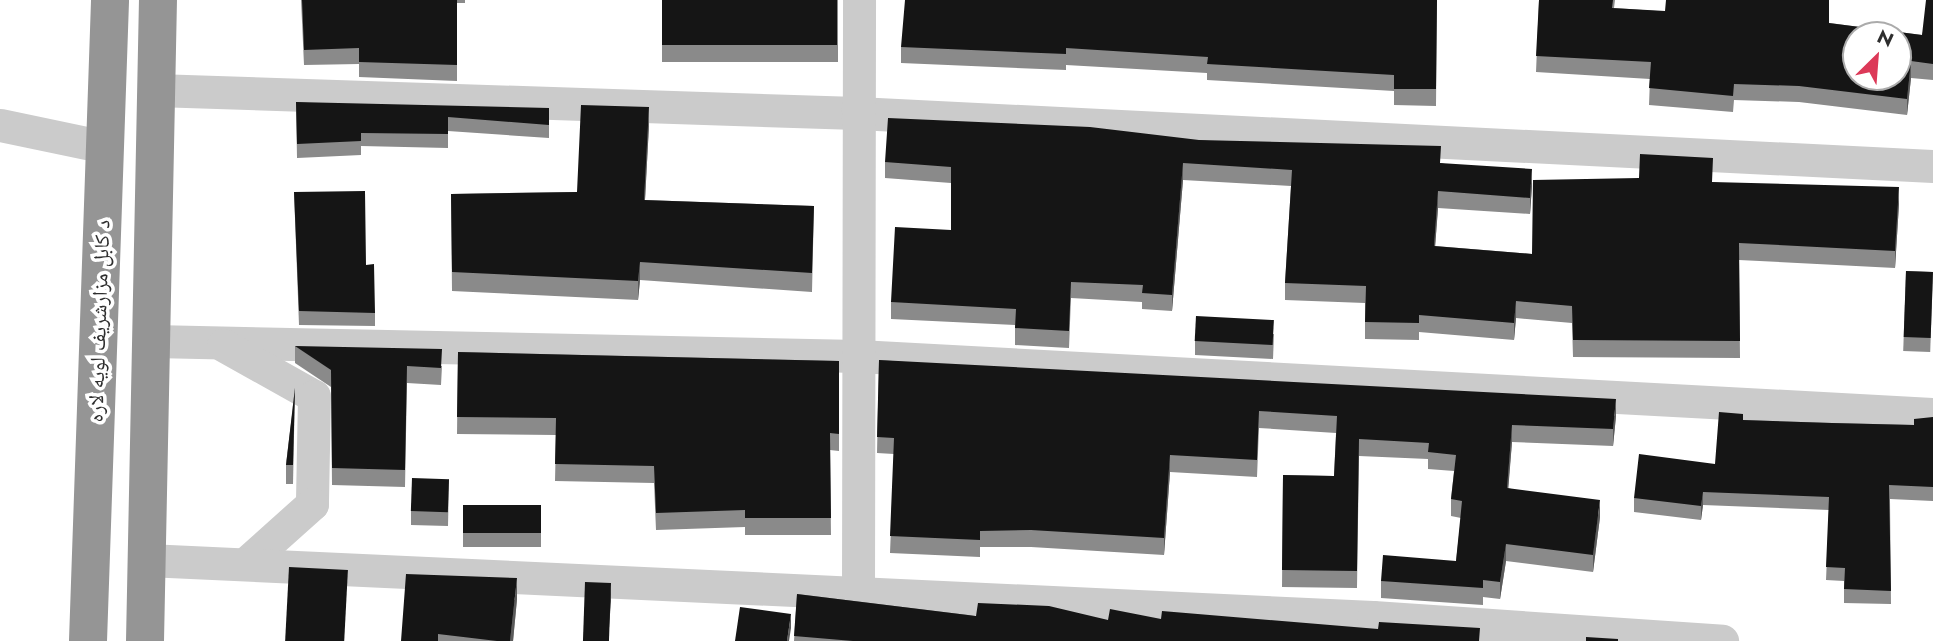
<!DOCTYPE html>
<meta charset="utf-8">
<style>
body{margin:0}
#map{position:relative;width:1933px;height:641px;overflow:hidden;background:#fff;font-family:Jost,"Noto Naskh Arabic",sans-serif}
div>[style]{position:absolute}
.minor>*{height:33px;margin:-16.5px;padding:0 16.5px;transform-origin:16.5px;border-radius:16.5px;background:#cbcbcb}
.highway>*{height:38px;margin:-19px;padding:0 19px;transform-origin:19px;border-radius:19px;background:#959595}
.wall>*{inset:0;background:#8a8a8a;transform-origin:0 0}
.shaded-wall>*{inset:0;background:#5b5b5b}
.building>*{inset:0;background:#151515;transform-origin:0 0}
span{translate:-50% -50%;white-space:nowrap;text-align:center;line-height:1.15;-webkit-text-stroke:7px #fff;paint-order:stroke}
.street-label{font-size:21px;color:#2e2e2e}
.north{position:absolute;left:1842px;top:21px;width:70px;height:70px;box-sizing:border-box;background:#fff;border:2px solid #ababab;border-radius:50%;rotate:25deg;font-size:19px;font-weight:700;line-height:28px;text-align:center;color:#2e2e2e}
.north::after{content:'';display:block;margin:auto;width:24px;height:32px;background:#dc3958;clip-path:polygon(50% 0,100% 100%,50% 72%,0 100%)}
</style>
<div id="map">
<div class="minor">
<i style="left:155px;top:90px;width:702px;rotate:1.88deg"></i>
<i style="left:857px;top:113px;width:1077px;rotate:2.82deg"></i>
<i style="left:0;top:125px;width:107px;rotate:11.8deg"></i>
<i style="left:153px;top:341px;width:705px;rotate:1.22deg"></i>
<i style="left:858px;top:356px;width:1077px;rotate:3.09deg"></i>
<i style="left:223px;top:345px;width:104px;rotate:29.3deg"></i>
<i style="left:314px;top:396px;width:108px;rotate:91.1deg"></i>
<i style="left:312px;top:504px;width:90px;rotate:138.2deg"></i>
<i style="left:147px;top:560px;width:1227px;rotate:2.66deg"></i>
<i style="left:1373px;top:617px;width:350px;rotate:3.9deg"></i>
<i style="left:858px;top:592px;width:592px;rotate:-89.9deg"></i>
</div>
<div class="highway">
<i style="left:88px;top:641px;width:641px;rotate:-88.03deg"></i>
<i style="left:145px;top:641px;width:641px;rotate:-88.84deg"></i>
</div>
<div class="wall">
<i style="clip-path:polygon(301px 0,465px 0,465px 3px,457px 3px,457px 81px,359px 77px,359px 64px,304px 65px)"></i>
<i style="left:662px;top:0;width:176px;height:62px"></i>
<i style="clip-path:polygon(1437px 0,1436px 106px,1394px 105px,1394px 91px,1207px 80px,1207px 73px,1066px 65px,1066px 70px,901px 63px,901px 47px)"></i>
<i style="clip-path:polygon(1539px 0,1615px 0,1614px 8px,1829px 23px,1922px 35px,1933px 0,1933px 80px,1911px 78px,1907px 115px,1799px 102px,1734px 100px,1733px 112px,1649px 105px,1650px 79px,1536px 72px)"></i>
<i style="clip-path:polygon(296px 102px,549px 122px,549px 138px,448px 131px,448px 148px,361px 146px,361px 155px,297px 158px)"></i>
<i style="clip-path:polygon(649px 125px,645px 200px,814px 206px,812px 292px,640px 280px,638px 300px,452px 291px,451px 194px,577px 192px)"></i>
<i style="clip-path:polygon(1199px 140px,1441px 163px,1532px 186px,1530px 214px,1438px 208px,1435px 246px,1532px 254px,1712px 182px,1899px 204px,1895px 268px,1739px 260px,1740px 358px,1573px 357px,1572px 323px,1516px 318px,1514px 340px,1419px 332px,1419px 340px,1365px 339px,1365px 303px,1285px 300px,1285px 283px,1291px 186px,1183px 180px,1172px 311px,1142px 309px,1142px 302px,1071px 298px,1069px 348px,1015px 345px,1015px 325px,891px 319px,891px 302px,951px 230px,951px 183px,885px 178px,885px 162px)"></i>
<i style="clip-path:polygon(294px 192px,366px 265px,375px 313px,375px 326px,299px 325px)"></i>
<i style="left:1906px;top:271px;width:27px;height:80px;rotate:2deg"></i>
<i style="clip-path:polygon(1274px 334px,1273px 359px,1195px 355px,1195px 341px)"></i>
<i style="clip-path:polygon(295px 346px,442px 366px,441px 385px,407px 383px,405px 487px,332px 485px,331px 387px,295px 363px)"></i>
<i style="clip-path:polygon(458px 352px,839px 361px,839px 451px,830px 450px,831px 535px,745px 535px,745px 527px,656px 530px,654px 483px,555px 481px,556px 435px,457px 434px)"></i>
<i style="clip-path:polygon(879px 360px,1616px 416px,1613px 446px,1512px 442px,1508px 488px,1600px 517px,1593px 572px,1506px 561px,1500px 599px,1483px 597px,1483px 605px,1381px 598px,1381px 581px,1456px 561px,1461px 518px,1451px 516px,1451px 499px,1454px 471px,1428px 469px,1428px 459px,1359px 456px,1357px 588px,1282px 587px,1283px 475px,1334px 476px,1336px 433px,1259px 428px,1257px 477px,1170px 472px,1164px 555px,1031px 547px,980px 547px,980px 557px,890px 553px,894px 454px,877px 453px)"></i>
<i style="clip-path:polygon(295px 388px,293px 484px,286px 484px,286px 465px)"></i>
<i style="clip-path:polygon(1933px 417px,1933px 501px,1890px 499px,1891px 604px,1844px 603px,1844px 581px,1826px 580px,1829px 510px,1703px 505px,1701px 520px,1634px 512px,1634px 498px,1715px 464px,1743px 420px,1832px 423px,1914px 425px)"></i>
<i style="clip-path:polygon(449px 479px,448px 526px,411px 525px,411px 511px)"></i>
<i style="left:541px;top:505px;width:42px;height:78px;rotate:90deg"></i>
<i style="clip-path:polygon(797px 594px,976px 616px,1108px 620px,1161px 619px,1480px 641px,794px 641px)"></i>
<i style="clip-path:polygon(517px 599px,513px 641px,401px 641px)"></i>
</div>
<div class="shaded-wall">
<i style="clip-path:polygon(1911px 61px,1911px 78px,1907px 115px,1907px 99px)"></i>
<i style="clip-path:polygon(649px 107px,649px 125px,644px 218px,644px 200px)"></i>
<i style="clip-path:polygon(1183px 163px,1183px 180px,1172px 311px,1172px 295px)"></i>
<i style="clip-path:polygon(1532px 169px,1532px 186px,1530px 214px,1530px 198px)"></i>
<i style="clip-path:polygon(1899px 187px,1899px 204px,1895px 268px,1895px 251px)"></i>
<i style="clip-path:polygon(1438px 191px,1438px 208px,1434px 262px,1434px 246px)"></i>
<i style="clip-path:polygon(640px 262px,640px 280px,638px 300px,638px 281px)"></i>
<i style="clip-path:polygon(1516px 301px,1516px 318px,1514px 340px,1514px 323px)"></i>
<i style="clip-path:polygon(1616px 399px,1616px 416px,1613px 446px,1613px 429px)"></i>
<i style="clip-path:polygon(1512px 425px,1512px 442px,1507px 505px,1507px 488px)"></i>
<i style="clip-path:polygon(1170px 455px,1170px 472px,1164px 555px,1164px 538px)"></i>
<i style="clip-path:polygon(1703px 492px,1703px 505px,1701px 520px,1701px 506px)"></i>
<i style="clip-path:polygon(1600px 500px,1600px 517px,1593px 572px,1593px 555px)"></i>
<i style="clip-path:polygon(1506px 544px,1506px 561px,1500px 599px,1500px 582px)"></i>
<i style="clip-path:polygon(517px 578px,517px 599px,513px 641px,510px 641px)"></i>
<i style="clip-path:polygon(611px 583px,611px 601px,608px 641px,606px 641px)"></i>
<i style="clip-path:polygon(791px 614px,791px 628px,789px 641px,787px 641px)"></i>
</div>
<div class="building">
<i style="clip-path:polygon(302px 0,457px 0,457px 65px,359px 62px,359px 48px,304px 50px)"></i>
<i style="left:662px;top:0;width:175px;height:45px"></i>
<i style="clip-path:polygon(905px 0,1437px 0,1436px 89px,1394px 89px,1394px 75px,1207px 64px,1208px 57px,1066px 48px,1066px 54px,901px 47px)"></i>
<i style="clip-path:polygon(evenodd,1539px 0,1613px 0,1612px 8px,1665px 11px,1666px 0,1829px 0,1829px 23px,1922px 35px,1926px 0,1933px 0,1933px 64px,1911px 61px,1907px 99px,1799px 86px,1734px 84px,1733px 96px,1649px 88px,1651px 62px,1536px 56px,1539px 0,1856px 35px,1898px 35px,1898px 77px,1856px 77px,1856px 35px)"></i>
<i style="clip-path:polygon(296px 102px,549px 108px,549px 125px,448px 117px,448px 134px,361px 133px,361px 141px,297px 144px)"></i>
<i style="clip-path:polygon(581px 105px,649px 107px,644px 200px,814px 206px,812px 273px,640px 262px,638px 281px,452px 272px,451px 194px,577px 192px)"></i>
<i style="clip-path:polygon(888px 118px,1090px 127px,1199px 140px,1441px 146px,1440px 163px,1532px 169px,1530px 198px,1438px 191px,1434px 246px,1532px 254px,1533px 180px,1639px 178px,1640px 154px,1713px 158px,1712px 182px,1899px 187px,1895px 251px,1739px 243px,1740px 341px,1573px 340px,1572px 306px,1516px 301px,1514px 323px,1419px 315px,1419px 323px,1365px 322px,1366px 286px,1285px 283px,1292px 170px,1183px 163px,1172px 295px,1142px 293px,1143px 285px,1071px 282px,1069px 331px,1015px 328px,1016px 309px,891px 302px,895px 227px,951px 230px,951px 167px,885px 162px)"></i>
<i style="clip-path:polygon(365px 191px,366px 265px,374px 264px,375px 313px,299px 311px,294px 192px)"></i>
<i style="left:1906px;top:271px;width:27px;height:66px;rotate:2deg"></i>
<i style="left:1196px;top:316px;width:78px;height:25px;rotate:3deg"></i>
<i style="clip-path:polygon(295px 346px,442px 349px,441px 368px,407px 366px,405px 470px,332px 468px,331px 370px)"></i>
<i style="clip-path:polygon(458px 352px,839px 361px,839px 434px,830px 433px,831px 518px,745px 518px,745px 510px,656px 513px,654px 466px,555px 464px,556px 418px,457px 417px)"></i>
<i style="clip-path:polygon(879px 360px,1616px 399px,1613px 429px,1512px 425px,1507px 488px,1600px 500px,1593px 555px,1506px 544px,1500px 582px,1483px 580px,1483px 588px,1381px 581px,1383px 555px,1456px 561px,1462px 501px,1451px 499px,1456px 455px,1428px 452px,1429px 443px,1359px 439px,1357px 571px,1282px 570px,1283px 475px,1334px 476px,1337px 416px,1259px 411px,1257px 460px,1170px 455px,1164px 538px,1031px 530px,980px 531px,980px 540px,890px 536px,894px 438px,877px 437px)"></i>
<i style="clip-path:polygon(295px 388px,293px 465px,286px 465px)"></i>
<i style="clip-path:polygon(1719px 412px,1743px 414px,1743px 420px,1832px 423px,1914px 425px,1914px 419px,1933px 417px,1933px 487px,1889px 485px,1891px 591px,1844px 589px,1845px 568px,1826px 567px,1829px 497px,1703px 492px,1701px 506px,1634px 498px,1639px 454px,1715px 464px)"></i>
<i style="left:412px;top:478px;width:37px;height:33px;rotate:2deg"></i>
<i style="left:541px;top:505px;width:28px;height:78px;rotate:90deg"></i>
<i style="left:289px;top:567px;width:59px;height:74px;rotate:3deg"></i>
<i style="clip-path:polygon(406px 574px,517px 578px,510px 641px,497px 641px,438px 634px,438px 641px,401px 641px)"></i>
<i style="left:585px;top:582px;width:26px;height:59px;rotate:2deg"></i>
<i style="clip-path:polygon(797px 594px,976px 616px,978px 603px,1049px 606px,1108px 620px,1110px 609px,1161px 619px,1162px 611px,1378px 629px,1379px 622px,1480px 628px,1479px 641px,853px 641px,794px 636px)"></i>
<i style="clip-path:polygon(740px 607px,791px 614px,787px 641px,735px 641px)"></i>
<i style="clip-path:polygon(1586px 637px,1618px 639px,1618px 641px,1586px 641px)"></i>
</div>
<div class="street-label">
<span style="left:99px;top:321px;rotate:-88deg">د کابل مزارشریف لویه لاره</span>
</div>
<div class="north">N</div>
</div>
